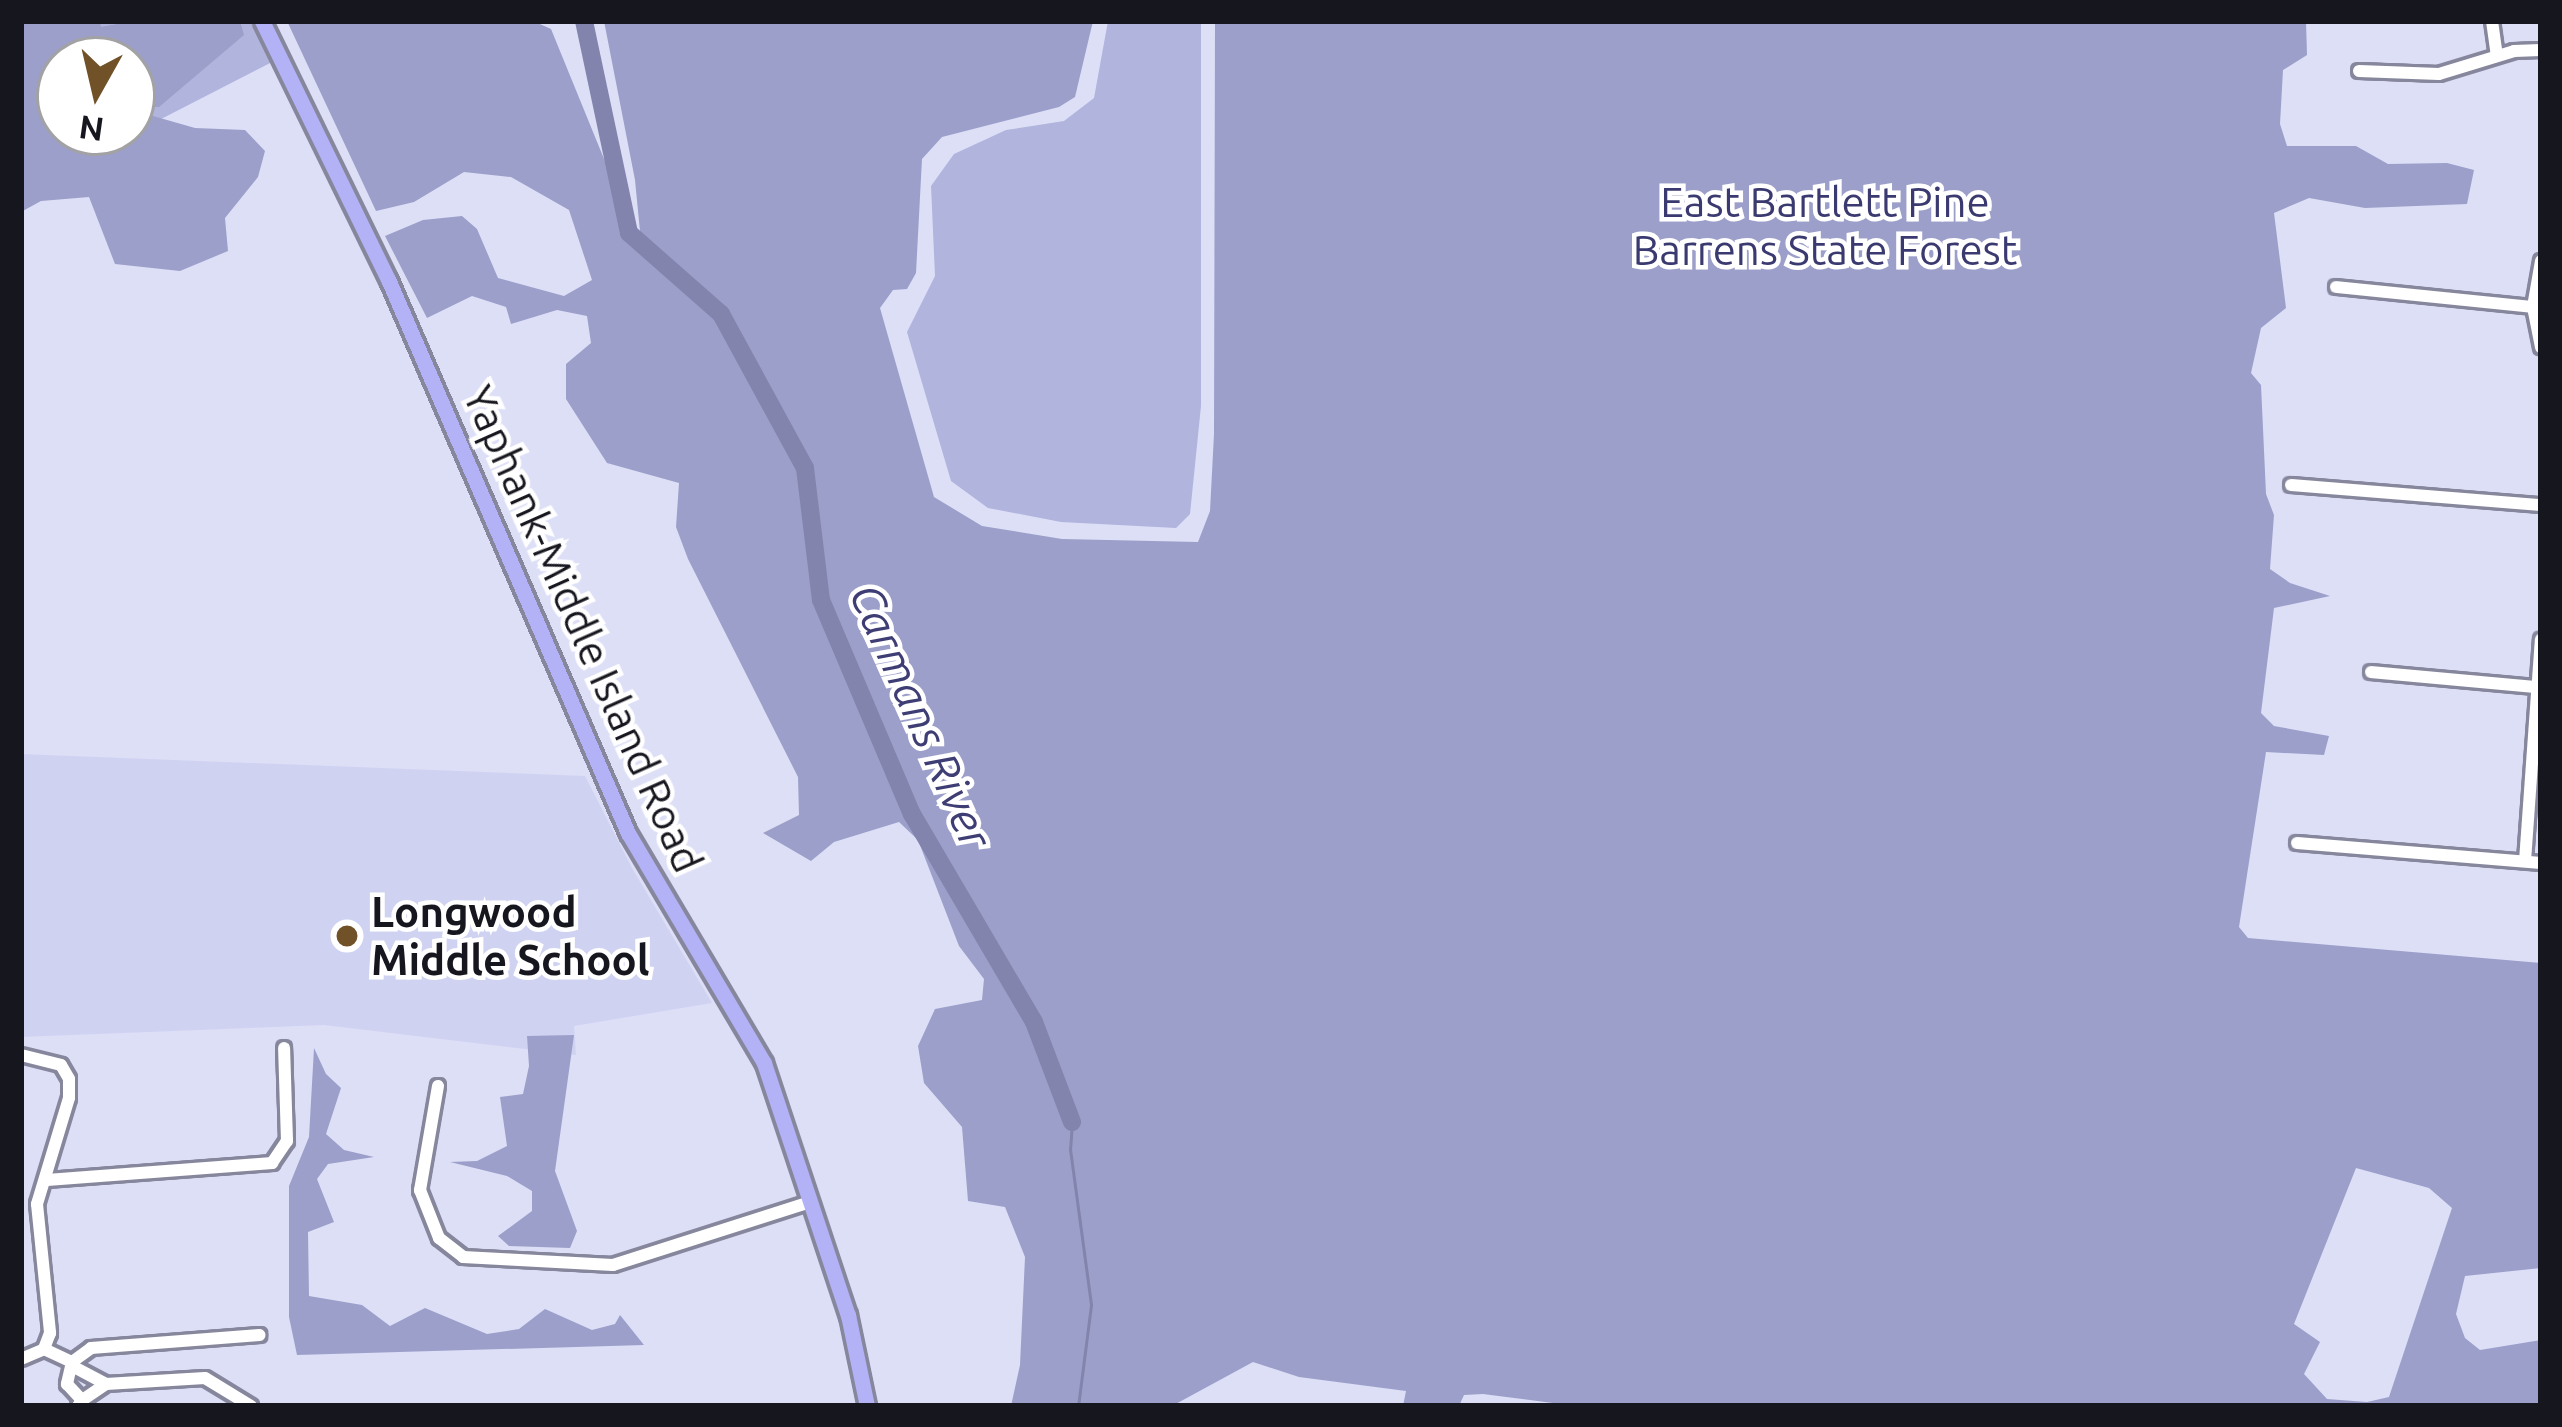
<!DOCTYPE html>
<style>
body{margin:0}
#map{position:relative;width:2562px;height:1427px;overflow:hidden;background:#dddff7;font-family:Ubuntu,sans-serif}
div>[style]{position:absolute}
.built>*{inset:0;background:#d0d2f1}
.green>*{inset:0;background:#b1b4dd}
.forest>*{inset:0;background:#9c9fc9}
.stream>*{height:3px;margin:-1.5px;padding:0 1.5px;transform-origin:1.5px;border-radius:1.5px;background:#8284ad}
.river>*{height:18px;margin:-9px;padding:0 9px;transform-origin:9px;border-radius:9px;background:#8284ad}
.roads{filter:drop-shadow(3px 0 #86879d) drop-shadow(-3px 0 #86879d) drop-shadow(0 3px #86879d) drop-shadow(0 -3px #86879d)}
.minor>*{height:12px;margin:-6px;padding:0 6px;transform-origin:6px;border-radius:6px;background:#fff}
.major>*{height:15px;margin:-7.5px;padding:0 7.5px;transform-origin:7.5px;border-radius:7.5px;background:#b3b2f6}
.dots>*{width:33px;height:33px;translate:-50% -50%;box-sizing:border-box;border:6px solid #fff;border-radius:50%}
span{translate:-50% -50%;white-space:nowrap;text-align:center;line-height:1.15;-webkit-text-stroke:9px #fff;paint-order:stroke}
.park-label{font-size:42px;color:#3a3970}
.street-label{font-size:42px;color:#16161e}
.poi-label{font-size:42px;color:#16161e;font-weight:700}
.left{translate:0 -50%;text-align:left}
.water-label{font-size:45px;color:#3e3d74;font-style:italic}
.frame{position:absolute;inset:0;border:24px solid #16161e;pointer-events:none}
.north{position:absolute;left:36px;top:36px;width:120px;height:120px;box-sizing:border-box;background:#fff;border:3px solid #a2a2a5;border-radius:50%;rotate:188deg;font-size:33px;font-weight:700;line-height:48px;text-align:center;color:#16161e}
.north::after{content:'';display:block;margin:auto;width:42px;height:54px;background:#715127;clip-path:polygon(50% 0,100% 100%,50% 72%,0 100%)}
</style>
<div id="map">
<div class="built">
<i style="clip-path:polygon(21px 754px,585px 776px,632px 868px,712px 1003px,574px 1026px,576px 1055px,324px 1025px,21px 1037px)"></i>
</div>
<div class="green">
<i style="clip-path:polygon(evenodd,21px 21px,260px 21px,278px 59px,21px 191px,21px 21px,60px 60px,132px 60px,132px 132px,60px 132px,60px 60px)"></i>
<i style="clip-path:polygon(1108px 21px,1201px 21px,1201px 406px,1190px 514px,1176px 528px,1061px 522px,988px 508px,951px 481px,907px 332px,935px 276px,931px 186px,954px 154px,1006px 130px,1064px 121px,1094px 98px)"></i>
</div>
<div class="forest">
<i style="clip-path:polygon(21px 21px,100px 21px,101px 27px,134px 21px,240px 21px,244px 35px,159px 107px,132px 107px,132px 60px,60px 60px,60px 132px,132px 132px,132px 110px,195px 128px,245px 130px,265px 151px,258px 177px,225px 218px,228px 251px,180px 271px,115px 264px,89px 197px,41px 201px,21px 212px)"></i>
<i style="clip-path:polygon(evenodd,287px 21px,533px 21px,551px 29px,642px 252px,635px 180px,604px 21px,1093px 21px,1075px 97px,1059px 107px,942px 137px,922px 159px,916px 273px,907px 289px,893px 290px,880px 308px,934px 497px,982px 526px,1062px 539px,1198px 542px,1210px 511px,1214px 434px,1215px 21px,2306px 21px,2307px 55px,2283px 70px,2280px 124px,2287px 146px,2356px 146px,2388px 164px,2447px 163px,2474px 170px,2467px 204px,2365px 208px,2309px 198px,2274px 213px,2286px 308px,2261px 328px,2251px 373px,2261px 385px,2266px 494px,2274px 515px,2270px 569px,2290px 583px,2330px 596px,2274px 608px,2261px 713px,2274px 726px,2329px 736px,2324px 755px,2266px 752px,2239px 927px,2248px 938px,2541px 963px,2541px 1268px,2465px 1276px,2456px 1314px,2465px 1338px,2480px 1350px,2541px 1340px,2541px 1406px,1576px 1406px,1483px 1394px,1464px 1395px,1459px 1406px,1403px 1406px,1406px 1391px,1299px 1377px,1253px 1362px,1172px 1406px,1011px 1406px,1020px 1365px,1025px 1257px,1005px 1207px,968px 1201px,962px 1127px,924px 1083px,918px 1046px,935px 1009px,982px 1000px,984px 979px,959px 946px,918px 840px,899px 822px,834px 842px,811px 861px,763px 833px,799px 815px,798px 777px,688px 559px,676px 527px,679px 483px,607px 463px,566px 399px,566px 364px,591px 343px,587px 316px,557px 310px,511px 324px,506px 307px,472px 296px,427px 318px,385px 236px,423px 220px,462px 216px,477px 229px,498px 278px,564px 296px,592px 280px,569px 210px,511px 177px,464px 172px,414px 202px,376px 211px,287px 21px,2356px 1168px,2429px 1188px,2452px 1208px,2389px 1397px,2367px 1402px,2327px 1399px,2304px 1374px,2320px 1342px,2294px 1324px,2356px 1168px)"></i>
<i style="clip-path:polygon(574px 1035px,555px 1171px,577px 1231px,570px 1248px,509px 1246px,498px 1236px,532px 1211px,532px 1191px,507px 1176px,450px 1162px,477px 1161px,507px 1146px,500px 1097px,523px 1094px,529px 1066px,527px 1036px)"></i>
<i style="clip-path:polygon(314px 1048px,326px 1074px,341px 1088px,326px 1134px,344px 1150px,374px 1157px,328px 1164px,317px 1179px,334px 1222px,308px 1232px,309px 1296px,362px 1305px,390px 1326px,425px 1308px,487px 1334px,519px 1329px,545px 1309px,592px 1330px,615px 1324px,620px 1315px,644px 1345px,297px 1355px,289px 1317px,289px 1186px,309px 1137px)"></i>
</div>
<div class="stream">
<i style="left:1072px;top:1122px;width:27px;rotate:94deg"></i>
<i style="left:1070px;top:1149px;width:157px;rotate:82.3deg"></i>
<i style="left:1091px;top:1305px;width:102px;rotate:97.3deg"></i>
</div>
<div class="river">
<i style="left:584px;top:21px;width:217px;rotate:78deg"></i>
<i style="left:629px;top:233px;width:123px;rotate:41.4deg"></i>
<i style="left:721px;top:314px;width:175px;rotate:61.4deg"></i>
<i style="left:805px;top:468px;width:133px;rotate:83.1deg"></i>
<i style="left:821px;top:600px;width:233px;rotate:67deg"></i>
<i style="left:912px;top:814px;width:241px;rotate:59.6deg"></i>
<i style="left:1034px;top:1022px;width:107px;rotate:69.2deg"></i>
</div>
<div class="roads">
<div class="minor">
<i style="left:2492px;top:21px;width:34px;rotate:82deg"></i>
<i style="left:2359px;top:71px;width:80px;rotate:2.1deg"></i>
<i style="left:2439px;top:74px;width:78px;rotate:-17deg"></i>
<i style="left:2514px;top:51px;width:27px;rotate:-2deg"></i>
<i style="left:2541px;top:261px;width:47px;rotate:99.9deg"></i>
<i style="left:2533px;top:307px;width:41px;rotate:78.7deg"></i>
<i style="left:2336px;top:287px;width:198px;rotate:5.8deg"></i>
<i style="left:2291px;top:485px;width:251px;rotate:4.6deg"></i>
<i style="left:2371px;top:672px;width:167px;rotate:5.2deg"></i>
<i style="left:2297px;top:843px;width:245px;rotate:4.7deg"></i>
<i style="left:2525px;top:861px;width:222px;rotate:-85.9deg"></i>
<i style="left:21px;top:1055px;width:41px;rotate:14deg"></i>
<i style="left:61px;top:1065px;width:16px;rotate:60deg"></i>
<i style="left:69px;top:1079px;width:19px;rotate:90deg"></i>
<i style="left:69px;top:1098px;width:111px;rotate:106.8deg"></i>
<i style="left:37px;top:1204px;width:130px;rotate:84.2deg"></i>
<i style="left:50px;top:1333px;width:17px;rotate:111deg"></i>
<i style="left:438px;top:1086px;width:106px;rotate:99.8deg"></i>
<i style="left:420px;top:1190px;width:52px;rotate:68.4deg"></i>
<i style="left:439px;top:1238px;width:31px;rotate:38deg"></i>
<i style="left:463px;top:1257px;width:150px;rotate:3.1deg"></i>
<i style="left:613px;top:1265px;width:207px;rotate:-17.7deg"></i>
<i style="left:47px;top:1180px;width:226px;rotate:-4.3deg"></i>
<i style="left:272px;top:1163px;width:27px;rotate:-56deg"></i>
<i style="left:287px;top:1141px;width:93px;rotate:-91.8deg"></i>
<i style="left:21px;top:1359px;width:25px;rotate:-23deg"></i>
<i style="left:44px;top:1349px;width:31px;rotate:25deg"></i>
<i style="left:72px;top:1362px;width:23px;rotate:103deg"></i>
<i style="left:67px;top:1384px;width:22px;rotate:47deg"></i>
<i style="left:82px;top:1400px;width:7px;rotate:124deg"></i>
<i style="left:72px;top:1362px;width:24px;rotate:-36deg"></i>
<i style="left:91px;top:1348px;width:169px;rotate:-4.4deg"></i>
<i style="left:74px;top:1367px;width:36px;rotate:28deg"></i>
<i style="left:106px;top:1384px;width:29px;rotate:146deg"></i>
<i style="left:106px;top:1384px;width:99px;rotate:-3.5deg"></i>
<i style="left:205px;top:1378px;width:54px;rotate:31.3deg"></i>
</div>
<div class="major">
<i style="left:262px;top:21px;width:287px;rotate:64deg"></i>
<i style="left:388px;top:279px;width:604px;rotate:66.58deg"></i>
<i style="left:628px;top:833px;width:267px;rotate:59.4deg"></i>
<i style="left:764px;top:1063px;width:266px;rotate:71.6deg"></i>
<i style="left:848px;top:1315px;width:93px;rotate:78.2deg"></i>
</div>
</div>
<div class="dots">
<i style="left:347px;top:936px;background:#715127"></i>
</div>
<div class="park-label">
<span style="left:1825px;top:226px">East Bartlett Pine<br>Barrens State Forest</span>
</div>
<div class="street-label">
<span style="left:583px;top:629px;rotate:66deg">Yaphank-Middle Island Road</span>
</div>
<div class="poi-label">
<span class="left" style="left:371px;top:936px">Longwood<br>Middle School</span>
</div>
<div class="water-label">
<span style="left:921px;top:716px;rotate:66deg">Carmans River</span>
</div>
<div class="frame"></div>
<div class="north">N</div>
</div>
